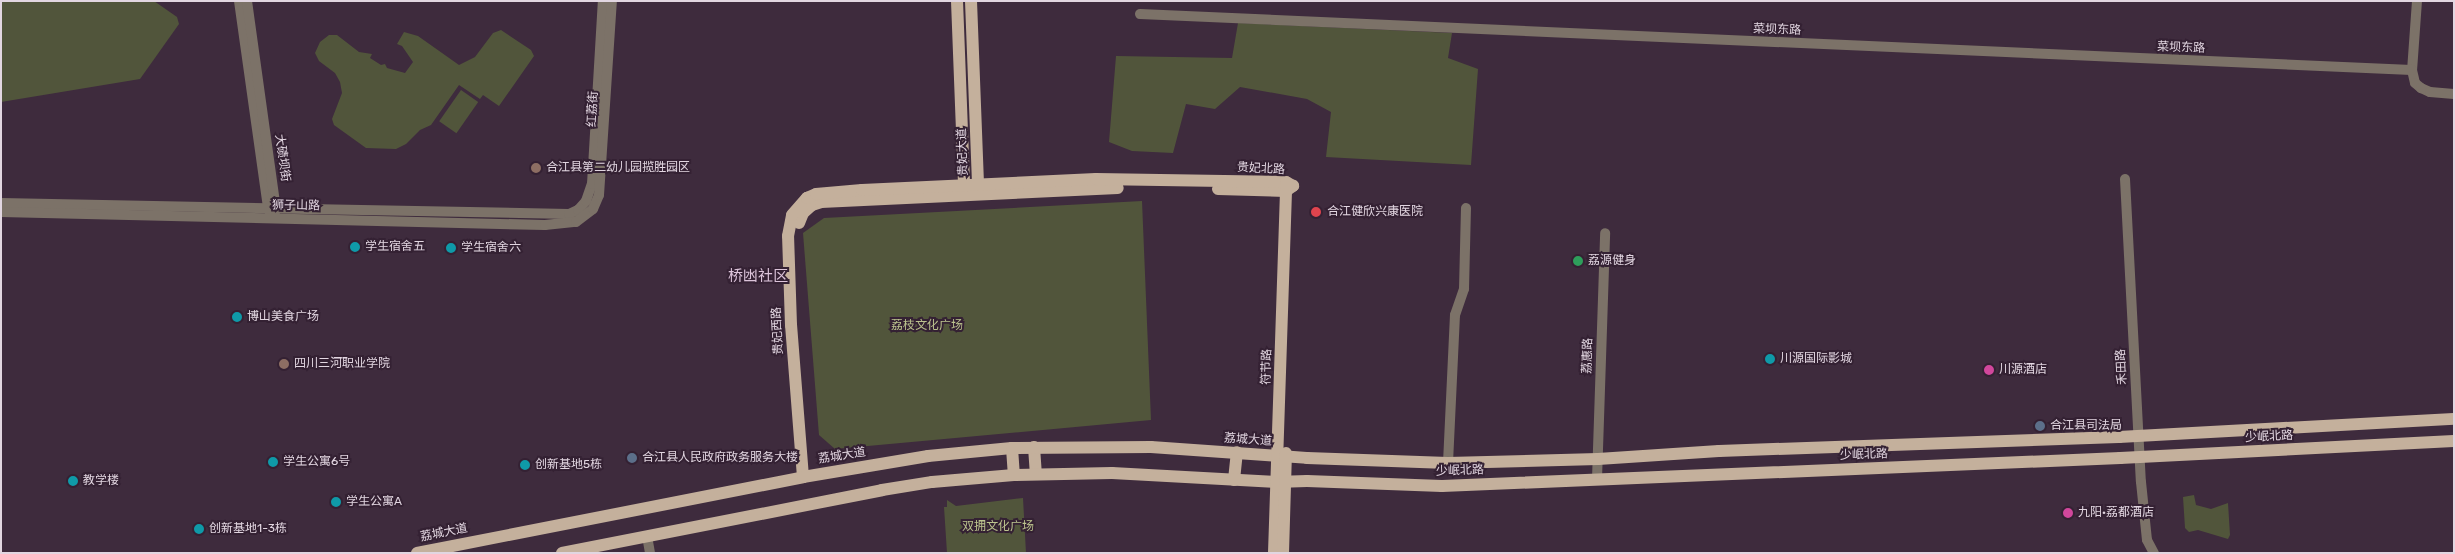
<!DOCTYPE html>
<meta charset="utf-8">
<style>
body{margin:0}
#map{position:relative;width:2455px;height:554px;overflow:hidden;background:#3e2b3d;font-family:Rubik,"Noto Sans SC",sans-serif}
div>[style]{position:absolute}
.green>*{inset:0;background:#51553b;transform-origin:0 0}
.minor>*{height:10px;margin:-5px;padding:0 5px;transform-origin:5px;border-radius:5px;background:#7c7268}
.major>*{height:12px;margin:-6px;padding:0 6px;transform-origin:6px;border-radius:6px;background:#c4b09c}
.dots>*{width:14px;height:14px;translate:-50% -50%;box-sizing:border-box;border:2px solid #342133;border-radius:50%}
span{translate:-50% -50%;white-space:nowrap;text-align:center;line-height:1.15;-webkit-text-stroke:4px #342133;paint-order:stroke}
.street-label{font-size:12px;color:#e2d6e1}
.poi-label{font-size:12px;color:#e2d6e1}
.left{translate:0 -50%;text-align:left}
.park-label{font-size:12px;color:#bcc48e}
.quarter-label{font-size:15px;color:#dcc4da}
.frame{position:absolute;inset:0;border:2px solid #e2d6e1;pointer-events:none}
</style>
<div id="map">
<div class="green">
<i style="clip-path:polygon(1px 1px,154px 1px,177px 17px,179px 24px,140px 79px,1px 102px)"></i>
<i style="clip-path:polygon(1238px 23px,1452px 33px,1448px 58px,1478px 69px,1471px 165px,1326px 157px,1331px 112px,1307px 99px,1240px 87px,1215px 109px,1186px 104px,1173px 153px,1132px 151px,1109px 142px,1116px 56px,1232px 58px)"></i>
<i style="clip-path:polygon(501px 30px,531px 50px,534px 56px,499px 106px,483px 95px,480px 99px,459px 85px,431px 125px,420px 130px,406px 144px,396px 149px,366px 148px,334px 125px,332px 119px,342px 93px,340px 82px,335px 73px,319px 61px,315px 53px,320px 42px,329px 35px,337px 35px,359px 52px,372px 54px,370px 58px,381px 65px,385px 64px,387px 68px,405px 73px,413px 62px,402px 46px,397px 44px,404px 32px,418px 36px,459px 65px,475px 57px,493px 33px)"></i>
<i style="left:461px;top:90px;width:21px;height:38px;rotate:35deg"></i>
<i style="clip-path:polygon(1142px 201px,1151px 420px,835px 449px,819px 435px,803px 233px,824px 218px)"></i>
<i style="clip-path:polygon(2194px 495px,2196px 505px,2211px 509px,2228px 503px,2230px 535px,2228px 539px,2198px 530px,2189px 532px,2185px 528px,2183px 497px)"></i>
<i style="clip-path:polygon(1023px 498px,1026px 553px,947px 553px,944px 507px,947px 507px,947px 500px,956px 506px)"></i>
</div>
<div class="minor">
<i style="left:239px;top:1px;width:209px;rotate:82deg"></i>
<i style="left:268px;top:208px;width:5px;rotate:68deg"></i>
<i style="left:247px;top:1px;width:210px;rotate:82.1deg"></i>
<i style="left:276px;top:209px;width:6px;rotate:108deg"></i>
<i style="left:2417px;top:1px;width:69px;rotate:94.1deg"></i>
<i style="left:2412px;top:70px;width:13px;rotate:77deg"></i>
<i style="left:2415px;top:83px;width:8px;rotate:40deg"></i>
<i style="left:2421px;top:88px;width:10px;rotate:24deg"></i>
<i style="left:2430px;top:92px;width:24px;rotate:5deg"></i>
<i style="left:1140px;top:14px;width:1273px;rotate:2.52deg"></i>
<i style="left:2125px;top:179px;width:303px;rotate:87deg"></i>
<i style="left:2141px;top:482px;width:58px;rotate:84.1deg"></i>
<i style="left:2147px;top:540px;width:15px;rotate:62deg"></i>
<i style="left:1px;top:203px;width:568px;rotate:1.11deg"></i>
<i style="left:569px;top:214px;width:10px;rotate:-24deg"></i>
<i style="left:578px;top:210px;width:12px;rotate:-48deg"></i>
<i style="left:586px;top:201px;width:18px;rotate:-71deg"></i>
<i style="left:592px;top:184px;width:183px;rotate:-86.6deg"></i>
<i style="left:1px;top:212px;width:544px;rotate:1.37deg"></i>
<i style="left:545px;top:225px;width:31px;rotate:-6deg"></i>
<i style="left:576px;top:222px;width:21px;rotate:-37deg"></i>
<i style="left:593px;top:209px;width:15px;rotate:-67deg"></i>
<i style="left:599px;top:195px;width:194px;rotate:-86.2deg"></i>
<i style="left:1448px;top:463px;width:148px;rotate:-87.3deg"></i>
<i style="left:1455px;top:315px;width:28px;rotate:-71deg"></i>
<i style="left:1464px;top:289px;width:81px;rotate:-88.6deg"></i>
<i style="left:1597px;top:479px;width:246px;rotate:-88.1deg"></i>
<i style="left:647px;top:536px;width:17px;rotate:80deg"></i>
</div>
<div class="major">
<i style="left:957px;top:1px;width:184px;rotate:87.8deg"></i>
<i style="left:964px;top:185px;width:6px;rotate:51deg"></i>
<i style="left:971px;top:1px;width:183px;rotate:87.8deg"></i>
<i style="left:978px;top:184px;width:6px;rotate:129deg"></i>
<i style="left:1218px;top:189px;width:68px;rotate:1.7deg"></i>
<i style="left:1286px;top:191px;width:9px;rotate:-36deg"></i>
<i style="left:799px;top:223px;width:11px;rotate:-68deg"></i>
<i style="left:803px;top:213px;width:12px;rotate:-42deg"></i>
<i style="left:812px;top:205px;width:9px;rotate:-18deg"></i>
<i style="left:821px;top:202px;width:297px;rotate:-2.7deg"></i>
<i style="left:1034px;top:447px;width:27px;rotate:86deg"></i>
<i style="left:1012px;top:448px;width:27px;rotate:86deg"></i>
<i style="left:803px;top:477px;width:152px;rotate:-94.5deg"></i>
<i style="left:791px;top:325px;width:89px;rotate:-91.9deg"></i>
<i style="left:788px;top:236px;width:21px;rotate:-79deg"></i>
<i style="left:792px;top:215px;width:23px;rotate:-49deg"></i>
<i style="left:807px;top:198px;width:10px;rotate:-24deg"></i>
<i style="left:816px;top:194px;width:46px;rotate:-5deg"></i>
<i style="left:862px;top:190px;width:234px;rotate:-2.7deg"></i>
<i style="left:1096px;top:179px;width:190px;rotate:0.9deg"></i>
<i style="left:1286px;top:182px;width:8px;rotate:30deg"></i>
<i style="left:1234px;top:480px;width:28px;rotate:-84deg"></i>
<i style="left:417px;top:553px;width:393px;rotate:-11.1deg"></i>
<i style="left:803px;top:477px;width:127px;rotate:-9.5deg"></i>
<i style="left:928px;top:456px;width:84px;rotate:-5.4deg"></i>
<i style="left:1012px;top:448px;width:139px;rotate:-0.4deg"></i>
<i style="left:1151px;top:447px;width:156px;rotate:4deg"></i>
<i style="left:1307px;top:458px;width:141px;rotate:2deg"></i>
<i style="left:1448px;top:463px;width:150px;rotate:-1.5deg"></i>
<i style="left:1598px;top:459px;width:121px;rotate:-3.8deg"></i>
<i style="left:1719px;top:451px;width:400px;rotate:-2deg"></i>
<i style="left:2119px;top:437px;width:335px;rotate:-3.1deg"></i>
<i style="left:562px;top:553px;width:326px;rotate:-11.1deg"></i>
<i style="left:882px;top:490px;width:51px;rotate:-9.1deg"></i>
<i style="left:932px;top:482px;width:82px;rotate:-4.9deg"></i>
<i style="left:1014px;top:475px;width:98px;rotate:-1.2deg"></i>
<i style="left:1112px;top:473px;width:164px;rotate:3.1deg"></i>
<i style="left:1276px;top:482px;width:31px;rotate:-2deg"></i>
<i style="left:1307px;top:481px;width:135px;rotate:2.1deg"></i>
<i style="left:1442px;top:486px;width:679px;rotate:-2.36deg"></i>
<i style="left:2120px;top:458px;width:334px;rotate:-2.9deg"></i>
<i style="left:1274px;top:553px;width:370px;rotate:-88.1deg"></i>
<i style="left:1283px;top:553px;width:100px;rotate:-88.3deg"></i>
</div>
<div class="dots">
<i style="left:536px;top:168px;background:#8d6e63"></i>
<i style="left:1316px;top:212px;background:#e0444e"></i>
<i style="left:355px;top:247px;background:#0f9aa8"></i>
<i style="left:451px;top:248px;background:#0f9aa8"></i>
<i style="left:1578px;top:261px;background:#2e9e5b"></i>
<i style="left:237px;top:317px;background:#0f9aa8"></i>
<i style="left:1770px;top:359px;background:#0f9aa8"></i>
<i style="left:284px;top:364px;background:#8d6e63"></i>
<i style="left:1989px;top:370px;background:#d1479c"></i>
<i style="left:2040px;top:426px;background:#5c6f8a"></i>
<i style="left:632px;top:458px;background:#5c6f8a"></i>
<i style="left:273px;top:462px;background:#0f9aa8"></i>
<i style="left:525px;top:465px;background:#0f9aa8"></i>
<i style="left:73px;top:481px;background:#0f9aa8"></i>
<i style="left:336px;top:502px;background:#0f9aa8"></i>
<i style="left:2068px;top:513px;background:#d1479c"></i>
<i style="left:199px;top:529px;background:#0f9aa8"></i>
</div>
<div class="street-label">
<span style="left:1777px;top:30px;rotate:2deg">菜坝东路</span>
<span style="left:2181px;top:48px;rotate:2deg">菜坝东路</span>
<span style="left:593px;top:109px;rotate:-87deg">红荔街</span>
<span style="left:963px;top:152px;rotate:-92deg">贵妃大道</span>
<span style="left:282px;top:158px;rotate:82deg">大碛坝街</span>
<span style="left:1261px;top:169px;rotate:3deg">贵妃北路</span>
<span style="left:296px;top:206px;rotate:1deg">狮子山路</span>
<span style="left:778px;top:331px;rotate:-93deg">贵妃西路</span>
<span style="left:1588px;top:356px;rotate:-88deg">荔惠路</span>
<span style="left:1267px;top:367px;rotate:-88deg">符节路</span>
<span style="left:2122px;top:367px;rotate:-93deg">禾田路</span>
<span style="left:2269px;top:437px;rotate:-3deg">少岷北路</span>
<span style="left:1248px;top:440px;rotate:4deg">荔城大道</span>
<span style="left:1864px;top:455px;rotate:-2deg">少岷北路</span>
<span style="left:842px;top:456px;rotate:-9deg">荔城大道</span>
<span style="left:1460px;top:471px;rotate:-2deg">少岷北路</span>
<span style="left:444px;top:533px;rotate:-11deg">荔城大道</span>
</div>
<div class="poi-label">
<span class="left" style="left:546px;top:168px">合江县第二幼儿园揽胜园区</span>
<span class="left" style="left:1327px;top:212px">合江健欣兴康医院</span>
<span class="left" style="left:365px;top:247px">学生宿舍五</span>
<span class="left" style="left:461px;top:248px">学生宿舍六</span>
<span class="left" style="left:1588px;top:261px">荔源健身</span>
<span class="left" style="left:247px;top:317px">博山美食广场</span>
<span class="left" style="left:1780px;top:359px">川源国际影城</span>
<span class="left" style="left:294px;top:364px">四川三河职业学院</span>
<span class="left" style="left:1999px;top:370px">川源酒店</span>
<span class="left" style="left:2050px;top:426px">合江县司法局</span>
<span class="left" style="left:642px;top:458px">合江县人民政府政务服务大楼</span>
<span class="left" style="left:283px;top:462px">学生公寓6号</span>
<span class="left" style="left:535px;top:465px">创新基地5栋</span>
<span class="left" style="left:83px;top:481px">教学楼</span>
<span class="left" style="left:346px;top:502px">学生公寓A</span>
<span class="left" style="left:2078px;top:513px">九阳·荔都酒店</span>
<span class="left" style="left:209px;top:529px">创新基地1-3栋</span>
</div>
<div class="park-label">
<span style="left:927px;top:326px">荔枝文化广场</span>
<span style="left:998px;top:527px">双拥文化广场</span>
</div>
<div class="quarter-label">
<span style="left:758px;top:277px">桥凼社区</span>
</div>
<div class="frame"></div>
</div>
